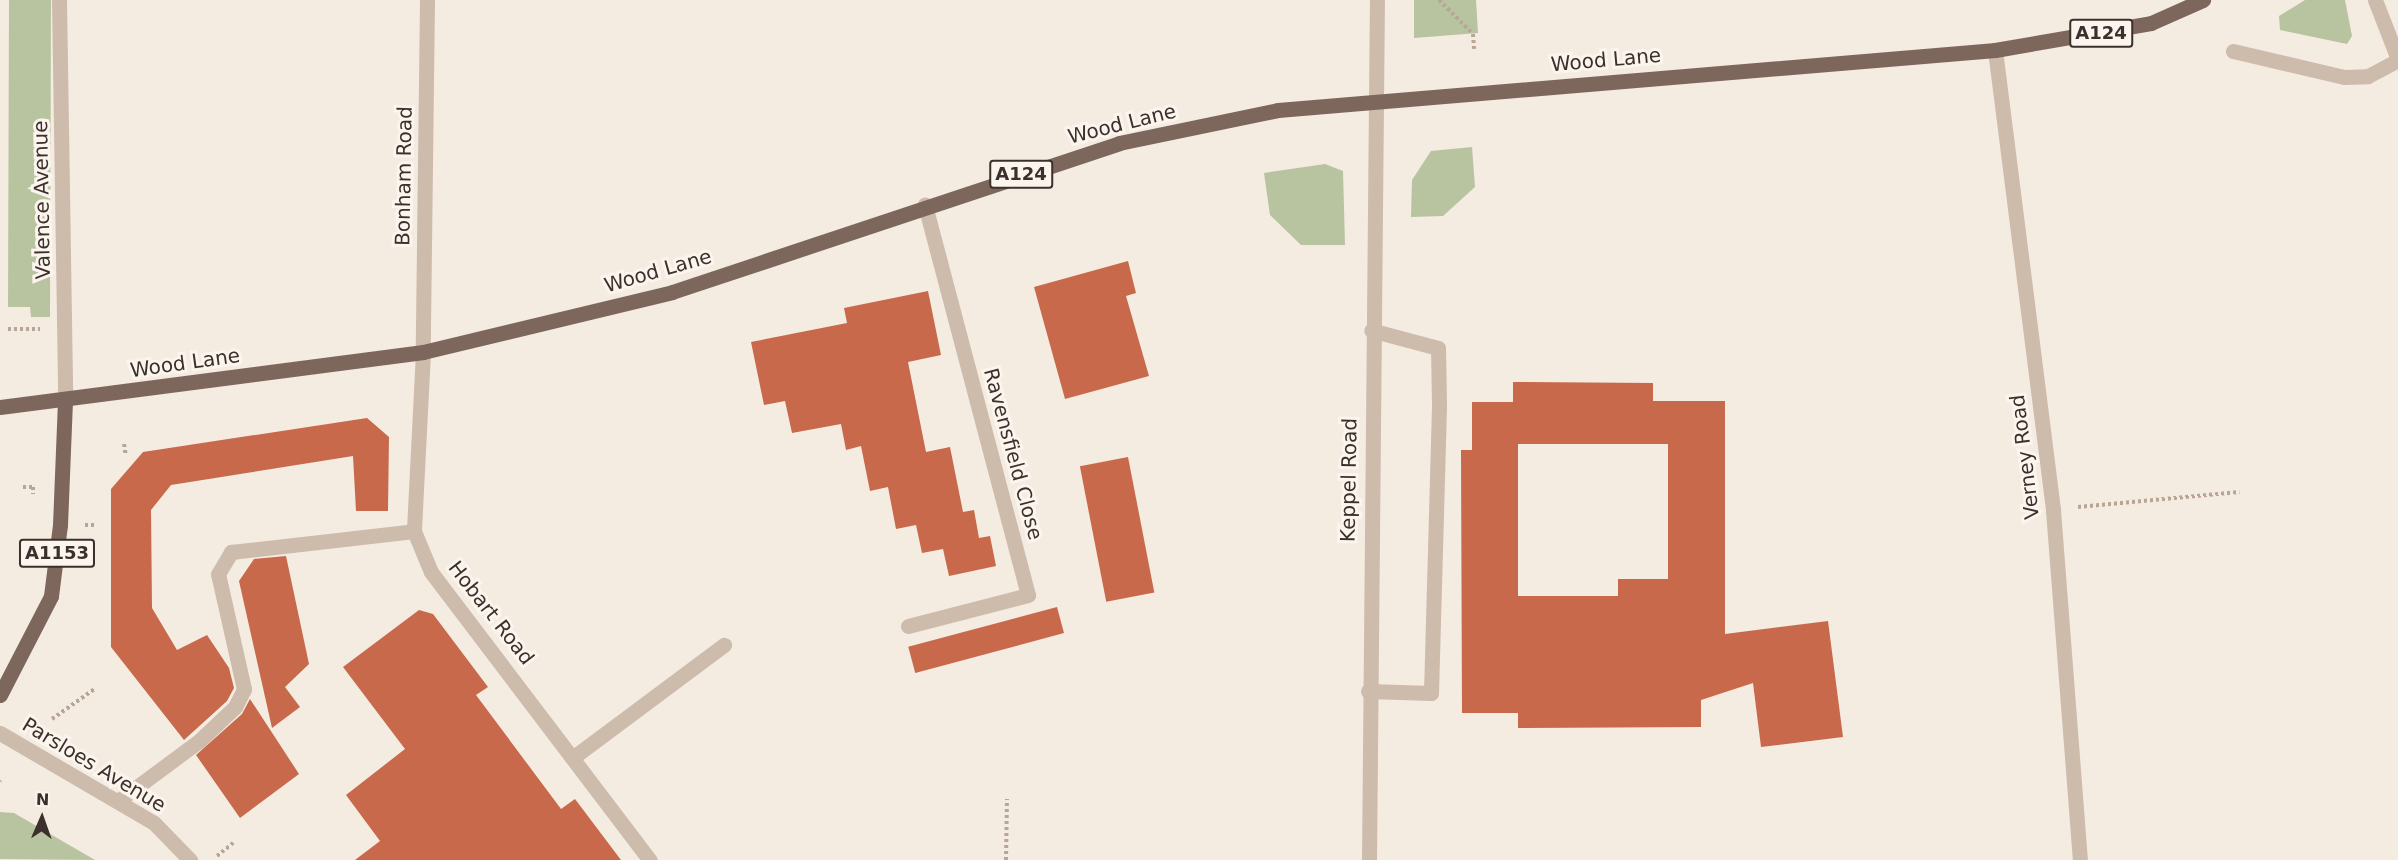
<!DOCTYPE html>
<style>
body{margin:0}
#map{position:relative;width:2398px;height:860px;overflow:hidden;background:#f4ebe1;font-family:"DejaVu Sans",sans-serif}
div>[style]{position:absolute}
.green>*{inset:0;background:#b8c4a0}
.building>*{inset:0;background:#c8694b;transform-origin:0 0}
.path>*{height:4px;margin-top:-2px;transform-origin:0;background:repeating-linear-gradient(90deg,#b9a596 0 3px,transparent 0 6px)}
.service>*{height:15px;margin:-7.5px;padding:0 7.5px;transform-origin:7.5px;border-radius:7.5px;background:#cdbbac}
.minor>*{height:15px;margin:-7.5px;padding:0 7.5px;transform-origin:7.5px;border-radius:7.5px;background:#cdbbac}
.tertiary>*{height:15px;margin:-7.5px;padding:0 7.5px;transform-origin:7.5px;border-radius:7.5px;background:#cdbbac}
.primary>*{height:15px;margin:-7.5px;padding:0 7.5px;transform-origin:7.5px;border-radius:7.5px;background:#7d675c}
span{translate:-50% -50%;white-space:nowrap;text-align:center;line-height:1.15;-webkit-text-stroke:6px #fbf5ee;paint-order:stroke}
.shield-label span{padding:2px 4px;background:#fbf5ee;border:2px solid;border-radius:4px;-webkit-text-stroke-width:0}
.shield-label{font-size:18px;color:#3b302b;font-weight:700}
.street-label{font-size:20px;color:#3b302b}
.north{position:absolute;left:12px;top:788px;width:60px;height:60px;-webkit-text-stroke:4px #fbf5ee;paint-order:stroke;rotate:2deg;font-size:16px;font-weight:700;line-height:24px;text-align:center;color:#3b302b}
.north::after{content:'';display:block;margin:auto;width:21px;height:27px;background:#3b302b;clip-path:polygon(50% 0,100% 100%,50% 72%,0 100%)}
</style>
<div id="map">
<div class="green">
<i style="clip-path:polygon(9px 0,51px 0,50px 317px,31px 317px,30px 307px,8px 307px)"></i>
<i style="clip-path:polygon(1414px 0,1476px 0,1478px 33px,1414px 38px)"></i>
<i style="clip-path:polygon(2305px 0,2345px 0,2352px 36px,2347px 44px,2280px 30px,2279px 16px)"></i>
<i style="clip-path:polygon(1472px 147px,1475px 187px,1443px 216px,1411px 217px,1412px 180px,1431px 151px)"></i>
<i style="clip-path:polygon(1325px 164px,1343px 171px,1345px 245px,1301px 245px,1270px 215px,1264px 173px)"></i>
<i style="clip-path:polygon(0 812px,14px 813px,95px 860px,0 859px)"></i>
</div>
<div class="building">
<i style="clip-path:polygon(1128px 261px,1136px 293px,1126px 296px,1149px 376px,1065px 399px,1034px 287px)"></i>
<i style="clip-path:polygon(928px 291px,941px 355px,908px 362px,926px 452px,950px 447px,963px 512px,974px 510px,979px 538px,990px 536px,996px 566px,949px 576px,943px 549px,922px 553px,916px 525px,896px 529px,888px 487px,870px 491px,861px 446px,846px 450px,841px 424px,792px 433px,785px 401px,764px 405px,751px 342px,847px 323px,844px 308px)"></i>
<i style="clip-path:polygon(evenodd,1513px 382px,1653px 383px,1653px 401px,1725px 401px,1725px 634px,1828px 621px,1843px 737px,1761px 747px,1753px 683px,1701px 700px,1701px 727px,1518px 728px,1518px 713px,1462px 713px,1461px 450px,1472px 450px,1472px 402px,1513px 402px,1513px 382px,1518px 444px,1668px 444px,1668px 579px,1618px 579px,1618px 596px,1518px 596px,1518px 444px)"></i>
<i style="clip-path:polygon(367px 418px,389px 437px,388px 511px,356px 511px,353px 456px,171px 485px,151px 510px,152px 608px,177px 650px,207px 635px,229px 668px,234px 688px,227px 701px,184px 740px,111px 647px,111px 489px,143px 452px)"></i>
<i style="left:1128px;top:457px;width:138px;height:49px;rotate:79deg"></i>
<i style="clip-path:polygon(286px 556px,309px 664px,285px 687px,300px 707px,272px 728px,239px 581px,254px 559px)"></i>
<i style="left:1057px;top:607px;width:27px;height:154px;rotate:75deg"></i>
<i style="clip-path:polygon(419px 610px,433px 614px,488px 687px,476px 695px,561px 809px,575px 799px,621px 860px,355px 860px,380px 841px,346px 795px,405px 749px,343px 667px)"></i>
<i style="clip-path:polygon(250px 699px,299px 774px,240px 818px,196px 755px,242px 714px)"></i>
</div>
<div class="path">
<i style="left:1439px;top:0;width:48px;rotate:45deg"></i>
<i style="left:1473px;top:34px;width:15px;rotate:86deg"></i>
<i style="left:8px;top:329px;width:32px"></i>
<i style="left:124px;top:444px;width:12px;rotate:81deg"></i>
<i style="left:23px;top:487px;width:10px"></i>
<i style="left:33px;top:487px;width:7px;rotate:90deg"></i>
<i style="left:2078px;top:507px;width:162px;rotate:-5.3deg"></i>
<i style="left:85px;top:525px;width:12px"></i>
<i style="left:52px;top:719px;width:54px;rotate:-35.2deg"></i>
<i style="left:0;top:781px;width:1px;rotate:-45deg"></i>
<i style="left:217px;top:856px;width:21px;rotate:-39deg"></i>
<i style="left:1006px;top:860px;width:61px;rotate:-89.1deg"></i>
</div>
<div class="service">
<i style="left:1368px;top:691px;width:63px;rotate:1.8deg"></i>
<i style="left:1431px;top:693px;width:289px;rotate:-88.4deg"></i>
<i style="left:1439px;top:404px;width:56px;rotate:-91deg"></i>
<i style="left:1438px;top:348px;width:69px;rotate:-165deg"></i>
<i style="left:118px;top:801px;width:102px;rotate:-36.6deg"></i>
<i style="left:200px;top:740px;width:48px;rotate:-43.3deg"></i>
<i style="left:235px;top:707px;width:20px;rotate:-63deg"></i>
<i style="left:244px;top:689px;width:118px;rotate:-102.7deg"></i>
<i style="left:218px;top:574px;width:26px;rotate:-59deg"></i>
<i style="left:231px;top:552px;width:184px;rotate:-6.5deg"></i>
</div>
<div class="minor">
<i style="left:427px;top:0;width:352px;rotate:90.7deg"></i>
<i style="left:423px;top:352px;width:179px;rotate:92.9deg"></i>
<i style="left:414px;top:531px;width:44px;rotate:67.5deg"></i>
<i style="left:431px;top:572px;width:362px;rotate:52.8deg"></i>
<i style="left:1995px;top:50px;width:464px;rotate:82.8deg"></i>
<i style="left:2053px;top:510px;width:351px;rotate:85.6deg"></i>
<i style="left:2233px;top:51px;width:114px;rotate:13.2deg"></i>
<i style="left:2344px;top:77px;width:24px;rotate:-2deg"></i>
<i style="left:2368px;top:76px;width:34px;rotate:-28deg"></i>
<i style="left:908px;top:626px;width:124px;rotate:-14.5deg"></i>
<i style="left:1028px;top:595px;width:404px;rotate:-104.8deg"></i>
<i style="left:575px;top:756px;width:186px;rotate:-36.7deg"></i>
<i style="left:1369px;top:860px;width:860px;rotate:-89.47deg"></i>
</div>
<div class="tertiary">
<i style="left:59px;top:0;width:399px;rotate:89.1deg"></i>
<i style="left:2375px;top:0;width:63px;rotate:68.7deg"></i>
<i style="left:0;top:733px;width:178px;rotate:30.3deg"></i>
<i style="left:154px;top:823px;width:52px;rotate:45.8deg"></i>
</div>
<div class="primary">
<i style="left:0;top:407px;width:427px;rotate:-7.4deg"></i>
<i style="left:423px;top:352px;width:256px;rotate:-13.5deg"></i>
<i style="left:672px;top:292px;width:471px;rotate:-18.4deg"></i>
<i style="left:1119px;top:143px;width:162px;rotate:-11.7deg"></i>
<i style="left:1278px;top:110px;width:720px;rotate:-4.78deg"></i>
<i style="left:1995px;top:50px;width:158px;rotate:-9.8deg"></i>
<i style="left:2151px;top:23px;width:57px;rotate:-23.9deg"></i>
<i style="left:0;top:695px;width:111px;rotate:-62.7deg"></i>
<i style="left:51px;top:596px;width:72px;rotate:-82.8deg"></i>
<i style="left:60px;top:525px;width:126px;rotate:-87.7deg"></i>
</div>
<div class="shield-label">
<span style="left:2101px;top:33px">A124</span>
<span style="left:1021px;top:174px">A124</span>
<span style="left:57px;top:553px">A1153</span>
</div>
<div class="street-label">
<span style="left:1606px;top:60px;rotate:-5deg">Wood Lane</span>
<span style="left:1122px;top:124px;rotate:-14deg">Wood Lane</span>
<span style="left:404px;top:176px;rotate:-89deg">Bonham Road</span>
<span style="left:42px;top:200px;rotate:-91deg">Valence Avenue</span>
<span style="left:658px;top:271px;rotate:-16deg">Wood Lane</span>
<span style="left:185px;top:363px;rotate:-8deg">Wood Lane</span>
<span style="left:1013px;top:454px;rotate:75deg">Ravensfield Close</span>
<span style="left:2025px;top:457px;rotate:-97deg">Verney Road</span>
<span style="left:1349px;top:480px;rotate:-89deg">Keppel Road</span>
<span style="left:491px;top:613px;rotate:52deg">Hobart Road</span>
<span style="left:94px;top:765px;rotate:31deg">Parsloes Avenue</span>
</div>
<div class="north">N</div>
</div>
